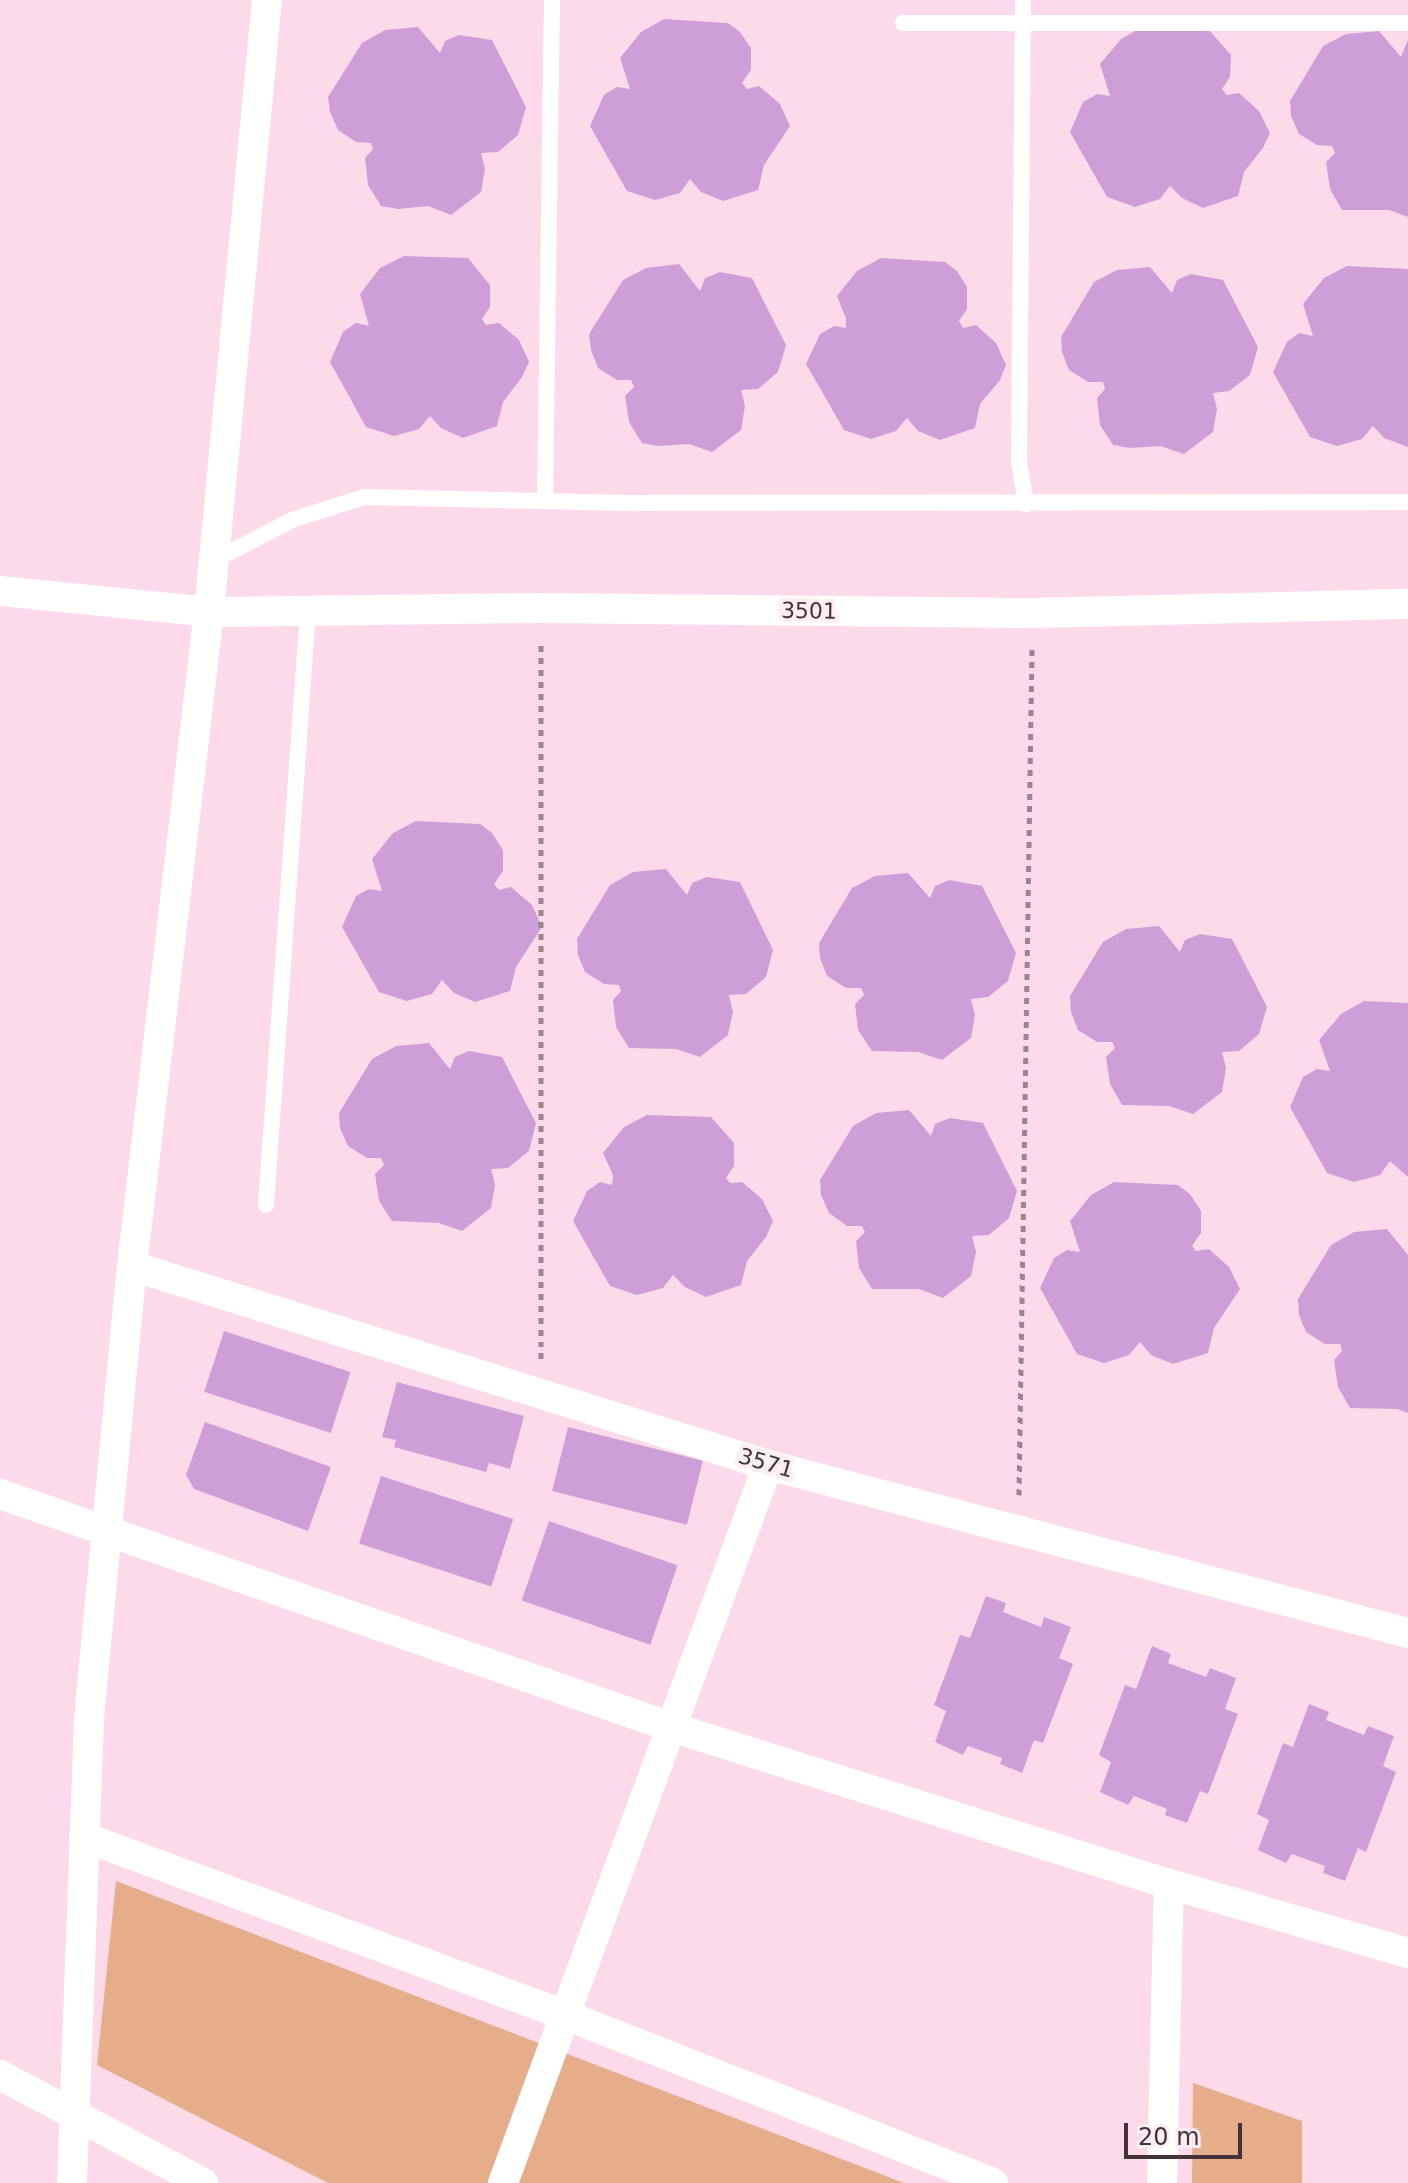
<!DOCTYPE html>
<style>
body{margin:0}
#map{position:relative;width:1408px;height:2183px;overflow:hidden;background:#fddae9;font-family:"DejaVu Sans",sans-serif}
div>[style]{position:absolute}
.green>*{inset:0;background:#e5ad8a}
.building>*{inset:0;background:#cc9fd9;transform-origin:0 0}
.path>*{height:5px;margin-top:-2.5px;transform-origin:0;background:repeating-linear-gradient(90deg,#9c848e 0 6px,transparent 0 12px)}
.lane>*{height:16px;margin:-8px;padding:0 8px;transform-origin:8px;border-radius:8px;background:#fff}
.street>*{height:30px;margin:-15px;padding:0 15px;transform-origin:15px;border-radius:15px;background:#fff}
span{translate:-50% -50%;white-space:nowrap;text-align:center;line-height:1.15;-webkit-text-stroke:8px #fceef4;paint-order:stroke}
.street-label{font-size:22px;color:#413339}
.scale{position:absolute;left:1124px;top:2123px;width:118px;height:36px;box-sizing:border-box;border:4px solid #413339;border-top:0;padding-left:10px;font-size:24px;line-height:28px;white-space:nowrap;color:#413339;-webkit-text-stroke:6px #fceef4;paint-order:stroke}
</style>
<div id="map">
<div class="green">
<i style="clip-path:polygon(116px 1881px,904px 2183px,328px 2183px,97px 2065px)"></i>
<i style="clip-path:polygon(1193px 2083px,1302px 2121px,1302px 2183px,1192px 2183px)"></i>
</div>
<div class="building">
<i style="clip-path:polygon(664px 19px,728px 23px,740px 32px,751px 48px,751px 70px,742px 83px,747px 89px,759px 86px,780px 104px,790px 126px,764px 165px,758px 190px,723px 201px,701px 192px,690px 179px,680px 193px,655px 200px,627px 191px,590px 126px,604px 95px,617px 87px,630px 89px,620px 58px,641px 32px)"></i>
<i style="clip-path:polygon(1144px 26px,1208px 29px,1231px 55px,1230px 77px,1222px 89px,1227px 95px,1239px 93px,1259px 111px,1270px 133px,1263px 148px,1244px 172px,1238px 196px,1203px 208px,1182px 198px,1170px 186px,1160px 199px,1135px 207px,1107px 197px,1070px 132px,1083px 102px,1097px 94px,1110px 96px,1100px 64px,1121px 39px)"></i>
<i style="clip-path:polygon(418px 27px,440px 53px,445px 41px,459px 35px,492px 40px,526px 107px,518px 135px,498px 152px,481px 153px,485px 169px,481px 192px,451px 215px,428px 206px,398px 209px,381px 206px,368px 185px,365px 158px,373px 149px,371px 143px,356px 142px,338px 130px,330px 112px,328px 97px,362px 43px,385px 30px)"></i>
<i style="clip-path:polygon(1379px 31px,1401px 57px,1408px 40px,1408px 217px,1389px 210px,1342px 210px,1330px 189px,1326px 162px,1335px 153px,1332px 146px,1317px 145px,1299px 134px,1291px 116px,1290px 101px,1323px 46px,1346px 34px)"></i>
<i style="clip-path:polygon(404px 256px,468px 258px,490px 285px,490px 307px,482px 319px,486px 325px,499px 323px,519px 340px,529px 362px,522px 377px,503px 402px,497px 426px,463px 438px,441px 428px,430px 416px,419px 429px,394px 436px,366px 427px,330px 362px,343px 332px,356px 323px,369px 326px,360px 294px,380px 268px)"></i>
<i style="clip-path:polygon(881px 258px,945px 262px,957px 271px,967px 287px,967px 309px,959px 321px,963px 328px,976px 325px,996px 343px,1006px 365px,1000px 380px,980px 404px,975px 428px,940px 440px,918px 431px,907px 418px,896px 431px,871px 439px,844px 430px,806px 364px,820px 334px,834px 326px,846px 328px,846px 319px,837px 296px,857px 271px)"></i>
<i style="clip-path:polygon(679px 264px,700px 291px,705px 278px,720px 272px,752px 278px,786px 345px,778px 372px,758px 389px,741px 390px,745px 406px,741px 430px,712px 452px,689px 444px,658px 446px,642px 443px,629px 422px,625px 396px,634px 387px,631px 380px,617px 380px,598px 368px,591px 350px,589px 334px,623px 280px,646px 268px)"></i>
<i style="clip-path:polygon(1347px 266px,1408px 269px,1408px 447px,1384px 438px,1373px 426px,1362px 439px,1337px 446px,1310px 437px,1273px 372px,1287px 342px,1299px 333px,1313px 336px,1303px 304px,1324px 278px)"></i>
<i style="clip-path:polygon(1150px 267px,1172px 293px,1177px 280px,1191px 274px,1223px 280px,1258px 347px,1250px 375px,1229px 391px,1213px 393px,1217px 409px,1213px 432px,1184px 454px,1160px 446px,1129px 448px,1113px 445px,1100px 425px,1097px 398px,1105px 389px,1103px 382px,1088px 382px,1069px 370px,1062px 352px,1061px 337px,1094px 282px,1117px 270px)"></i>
<i style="clip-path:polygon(416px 821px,480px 824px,492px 833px,503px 850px,503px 871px,494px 884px,499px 890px,511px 887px,532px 905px,542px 927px,516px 967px,510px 991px,475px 1002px,454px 993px,442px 980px,432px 994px,407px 1001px,379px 992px,342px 927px,356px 896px,369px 889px,382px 891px,372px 859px,393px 833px)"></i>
<i style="clip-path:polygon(666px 869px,687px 895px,692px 883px,707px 877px,740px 882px,773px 950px,766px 977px,746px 994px,729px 995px,733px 1012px,728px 1035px,700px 1057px,676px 1049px,629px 1048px,616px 1027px,613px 1000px,621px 991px,619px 985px,604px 984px,585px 972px,578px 955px,577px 939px,610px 885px,633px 872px)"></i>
<i style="clip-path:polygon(908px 873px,930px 898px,935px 886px,949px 880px,982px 886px,1016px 953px,1008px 981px,988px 997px,971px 999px,975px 1015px,971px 1038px,942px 1060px,918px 1052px,872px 1051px,858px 1030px,855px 1004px,864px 995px,861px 988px,846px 988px,827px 976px,820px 958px,819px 943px,852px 888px,875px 876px)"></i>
<i style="clip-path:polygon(1159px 926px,1180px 952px,1185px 940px,1200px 934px,1232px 939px,1267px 1007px,1259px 1034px,1239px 1051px,1222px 1052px,1226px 1068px,1222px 1092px,1193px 1114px,1169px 1106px,1122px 1105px,1110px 1084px,1106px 1057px,1115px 1048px,1112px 1042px,1097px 1042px,1078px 1030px,1071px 1012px,1070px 996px,1103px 942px,1126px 929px)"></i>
<i style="clip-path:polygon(1364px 1001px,1408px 1003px,1408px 1177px,1390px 1161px,1380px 1175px,1354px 1182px,1327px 1173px,1290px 1107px,1303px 1077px,1317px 1069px,1330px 1071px,1319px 1040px,1341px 1014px)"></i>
<i style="clip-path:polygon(429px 1043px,450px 1069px,455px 1057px,469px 1051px,502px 1057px,536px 1123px,529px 1151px,508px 1168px,491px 1169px,495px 1185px,491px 1208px,462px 1231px,439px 1223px,392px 1221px,379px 1201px,375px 1174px,384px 1165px,381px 1158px,367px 1158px,348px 1146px,340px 1128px,339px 1113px,372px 1059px,396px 1046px)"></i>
<i style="clip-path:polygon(909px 1110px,931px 1136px,935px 1124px,950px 1118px,983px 1123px,1017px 1191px,1009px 1218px,989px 1235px,972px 1236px,976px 1252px,971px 1276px,943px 1298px,919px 1289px,872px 1289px,859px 1268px,856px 1241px,865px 1232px,862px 1226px,847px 1226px,829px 1213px,821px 1195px,820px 1180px,853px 1126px,876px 1113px)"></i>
<i style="clip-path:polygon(647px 1115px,711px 1117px,734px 1143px,734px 1166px,726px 1178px,730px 1183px,742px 1182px,762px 1199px,773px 1221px,766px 1237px,747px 1261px,741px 1285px,706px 1297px,685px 1287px,673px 1275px,663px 1288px,637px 1295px,610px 1286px,573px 1221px,587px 1191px,600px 1182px,612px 1185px,613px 1175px,603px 1153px,624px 1127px)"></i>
<i style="clip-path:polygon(1114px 1182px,1178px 1185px,1190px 1194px,1201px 1211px,1201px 1233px,1192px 1246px,1196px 1251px,1209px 1249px,1229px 1267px,1240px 1289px,1214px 1328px,1208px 1353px,1173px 1364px,1151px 1355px,1140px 1342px,1129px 1355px,1104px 1363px,1077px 1354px,1040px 1288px,1054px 1258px,1067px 1250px,1080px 1252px,1070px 1221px,1091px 1195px)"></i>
<i style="clip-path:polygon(1387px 1229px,1408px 1255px,1408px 1413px,1397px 1409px,1350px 1408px,1338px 1387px,1334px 1360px,1342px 1351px,1340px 1344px,1325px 1344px,1306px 1332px,1299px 1315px,1298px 1299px,1331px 1245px,1354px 1232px)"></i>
<i style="left:224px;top:1331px;width:133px;height:64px;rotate:18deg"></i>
<i style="clip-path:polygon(397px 1382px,524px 1416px,510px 1469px,489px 1463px,486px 1472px,394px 1447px,396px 1440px,382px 1437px)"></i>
<i style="clip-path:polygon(205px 1422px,331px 1467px,308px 1531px,194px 1489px,186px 1475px)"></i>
<i style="left:568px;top:1427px;width:139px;height:66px;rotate:14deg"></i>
<i style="left:381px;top:1476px;width:139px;height:71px;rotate:18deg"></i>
<i style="left:549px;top:1521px;width:136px;height:84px;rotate:19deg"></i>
<i style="clip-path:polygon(986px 1596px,1006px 1603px,1003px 1612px,1041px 1627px,1044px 1617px,1071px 1627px,1059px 1658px,1073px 1664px,1043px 1743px,1034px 1740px,1022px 1773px,1000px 1764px,1002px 1758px,968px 1746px,963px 1755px,935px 1742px,946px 1711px,934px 1705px,960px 1635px,970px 1638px)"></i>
<i style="clip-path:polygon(1152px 1646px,1171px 1654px,1168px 1663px,1206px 1677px,1210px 1668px,1236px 1678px,1225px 1709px,1238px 1714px,1208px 1794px,1200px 1791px,1187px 1823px,1165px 1815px,1167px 1809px,1134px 1796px,1128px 1805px,1100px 1792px,1111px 1762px,1099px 1755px,1125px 1685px,1136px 1689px)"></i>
<i style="clip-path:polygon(1309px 1704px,1329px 1712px,1326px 1720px,1364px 1735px,1368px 1726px,1394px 1736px,1383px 1766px,1396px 1772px,1366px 1852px,1358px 1848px,1345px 1881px,1323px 1873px,1325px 1866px,1292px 1854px,1286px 1863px,1258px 1850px,1269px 1820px,1257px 1814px,1283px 1743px,1293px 1747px)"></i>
</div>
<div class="path">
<i style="left:541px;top:1359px;width:718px;rotate:-90deg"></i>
<i style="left:1019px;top:1495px;width:849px;rotate:-89.12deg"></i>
</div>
<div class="lane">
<i style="left:1023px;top:0;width:462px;rotate:90.5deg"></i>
<i style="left:1019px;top:462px;width:43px;rotate:80.5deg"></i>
<i style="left:903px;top:23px;width:505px"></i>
<i style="left:545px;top:501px;width:501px;rotate:-89.2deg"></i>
<i style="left:213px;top:561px;width:89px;rotate:-27.4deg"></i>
<i style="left:292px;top:520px;width:76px;rotate:-17.7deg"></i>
<i style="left:364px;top:497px;width:273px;rotate:1.3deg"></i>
<i style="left:637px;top:503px;width:771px;rotate:-0.07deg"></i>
<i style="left:266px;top:1205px;width:595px;rotate:-85.96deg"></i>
</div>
<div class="street">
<i style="left:0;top:591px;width:210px;rotate:5.7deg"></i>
<i style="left:209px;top:612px;width:332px;rotate:-0.7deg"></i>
<i style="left:541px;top:608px;width:492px;rotate:0.6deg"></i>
<i style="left:1033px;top:613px;width:375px;rotate:-1.4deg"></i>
<i style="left:132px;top:1266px;width:666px;rotate:17.37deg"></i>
<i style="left:768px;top:1465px;width:662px;rotate:14.71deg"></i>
<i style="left:0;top:1494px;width:710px;rotate:19.15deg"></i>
<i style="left:671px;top:1727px;width:522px;rotate:17.5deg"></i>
<i style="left:1169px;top:1884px;width:249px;rotate:16.1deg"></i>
<i style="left:84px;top:1837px;width:513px;rotate:20.31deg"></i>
<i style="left:565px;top:2015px;width:460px;rotate:21.4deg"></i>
<i style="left:0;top:2075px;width:230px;rotate:28deg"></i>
<i style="left:72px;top:2183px;width:464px;rotate:-87.9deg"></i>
<i style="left:89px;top:1719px;width:455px;rotate:-84.6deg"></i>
<i style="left:132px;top:1266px;width:659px;rotate:-83.29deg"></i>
<i style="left:209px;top:612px;width:615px;rotate:-84.59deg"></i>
<i style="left:503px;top:2183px;width:765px;rotate:-69.74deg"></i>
<i style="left:1162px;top:2183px;width:299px;rotate:-88.7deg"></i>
</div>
<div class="street-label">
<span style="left:809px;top:611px;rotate:1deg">3501</span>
<span style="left:766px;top:1463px;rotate:16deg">3571</span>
</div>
<div class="scale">20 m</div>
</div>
